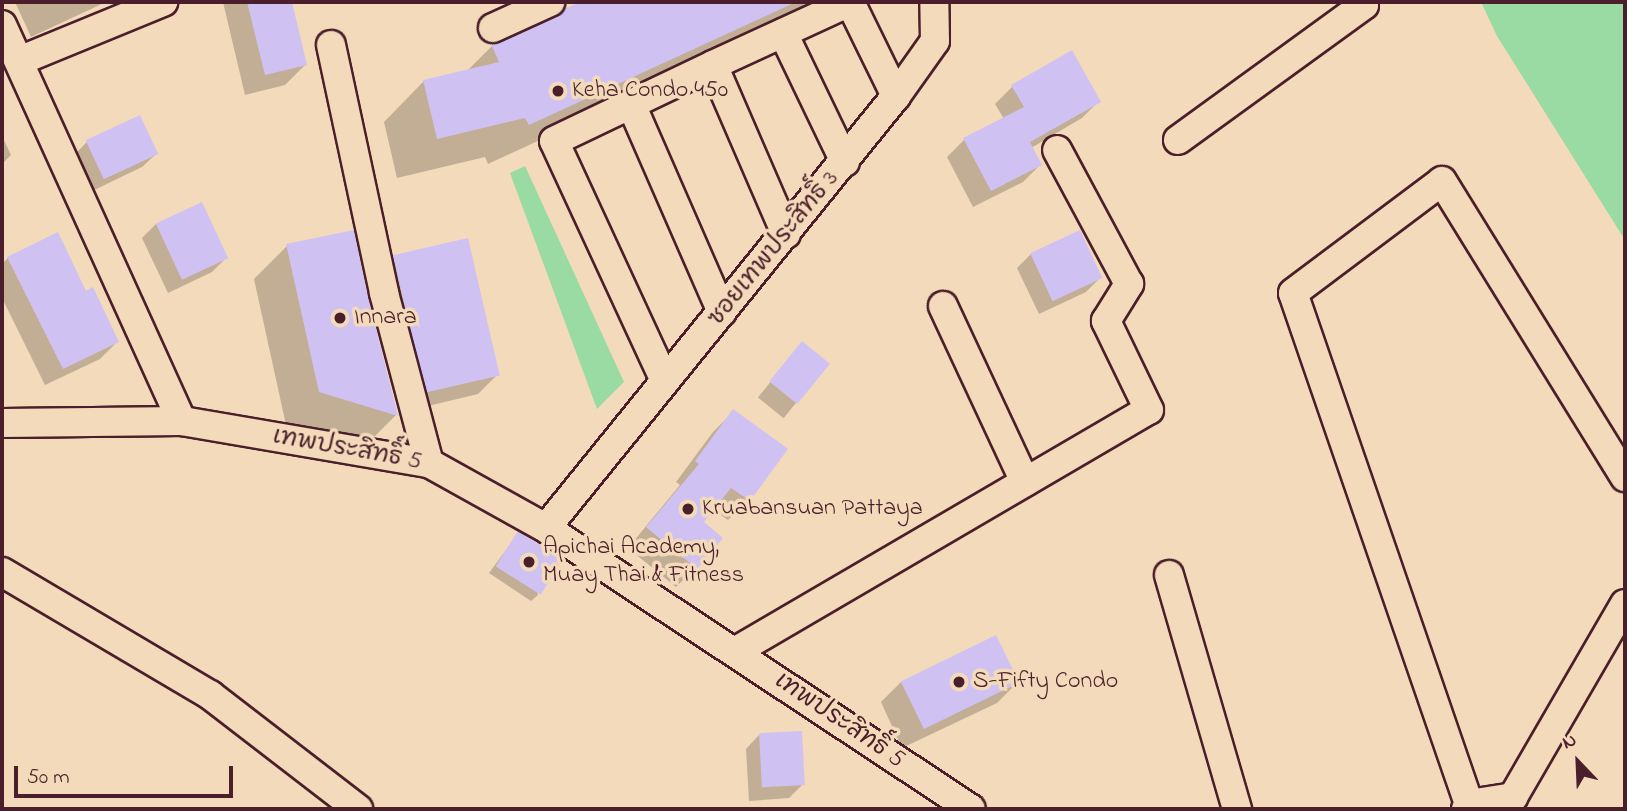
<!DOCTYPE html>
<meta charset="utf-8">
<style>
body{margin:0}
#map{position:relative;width:1627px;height:811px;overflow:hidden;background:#f2daba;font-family:"Indie Flower","Playpen Sans Thai",sans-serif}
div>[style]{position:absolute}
.green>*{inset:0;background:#9adaa3}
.shadow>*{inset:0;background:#0003;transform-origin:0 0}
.building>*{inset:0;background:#cfc2f3;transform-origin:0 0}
.roads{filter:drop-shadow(2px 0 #4a1f2b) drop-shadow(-2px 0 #4a1f2b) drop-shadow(0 2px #4a1f2b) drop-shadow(0 -2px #4a1f2b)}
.minor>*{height:28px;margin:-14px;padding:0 14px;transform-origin:14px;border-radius:14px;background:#f2daba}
.dots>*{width:19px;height:19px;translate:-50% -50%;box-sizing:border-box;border:4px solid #f2daba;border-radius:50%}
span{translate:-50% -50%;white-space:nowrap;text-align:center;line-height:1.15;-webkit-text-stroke:7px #f2daba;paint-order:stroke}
.poi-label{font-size:24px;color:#4a1f2b}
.left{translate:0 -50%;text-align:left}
.street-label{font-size:24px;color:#4a1f2b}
.frame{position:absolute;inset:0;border:4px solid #4a1f2b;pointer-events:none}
.north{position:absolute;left:1543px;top:727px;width:70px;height:70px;-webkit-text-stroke:5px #f2daba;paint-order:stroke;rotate:337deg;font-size:19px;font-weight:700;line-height:28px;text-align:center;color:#4a1f2b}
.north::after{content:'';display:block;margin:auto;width:24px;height:32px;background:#4a1f2b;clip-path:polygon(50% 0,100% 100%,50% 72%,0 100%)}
.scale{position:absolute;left:14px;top:766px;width:219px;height:32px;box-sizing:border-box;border:4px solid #4a1f2b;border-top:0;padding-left:9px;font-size:21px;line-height:24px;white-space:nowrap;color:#4a1f2b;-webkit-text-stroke:5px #f2daba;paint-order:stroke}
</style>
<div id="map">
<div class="green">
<i style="clip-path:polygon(1481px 2px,1625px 2px,1625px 240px,1497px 36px)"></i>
<i style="clip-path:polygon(525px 166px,624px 382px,597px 409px,510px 173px)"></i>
</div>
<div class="shadow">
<i style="clip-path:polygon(15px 2px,106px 2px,31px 37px)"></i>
<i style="clip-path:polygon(223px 2px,290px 2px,305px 65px,285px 85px,245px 95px)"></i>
<i style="clip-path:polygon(585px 2px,807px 2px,778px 30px,488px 164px,485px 157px,397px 178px,384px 122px,424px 81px,467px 71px,492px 46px,558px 19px,565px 11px)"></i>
<i style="clip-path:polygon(1012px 87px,1099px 101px,1082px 118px,1031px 148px,1040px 165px,1023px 182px,973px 207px,947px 157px,964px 140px,1004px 119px,995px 104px)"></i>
<i style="clip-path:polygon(139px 117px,156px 154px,142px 167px,90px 192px,73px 156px,87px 142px)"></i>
<i style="clip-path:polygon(2px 136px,11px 155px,2px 164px)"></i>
<i style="clip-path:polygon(156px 224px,226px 258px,212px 272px,168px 293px,142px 238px)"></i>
<i style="clip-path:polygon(287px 246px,396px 415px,363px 448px,286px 425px,254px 279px)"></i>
<i style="clip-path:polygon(1031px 254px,1100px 278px,1086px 292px,1039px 314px,1017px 268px)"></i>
<i style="clip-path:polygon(8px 258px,85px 293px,117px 342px,100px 359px,45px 385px,2px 298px,2px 264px)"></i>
<i style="clip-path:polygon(394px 258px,498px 374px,478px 394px,407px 411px,374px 278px)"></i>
<i style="left:802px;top:343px;width:33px;height:70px;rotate:39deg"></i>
<i style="clip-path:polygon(733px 412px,785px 450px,748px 500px,728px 520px,712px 509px,701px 522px,696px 567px,676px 587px,628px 548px,680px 485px,676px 482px,713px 432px)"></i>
<i style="clip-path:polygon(518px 534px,538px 595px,531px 601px,489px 573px)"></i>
<i style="clip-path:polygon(901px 682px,1017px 683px,997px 703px,902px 748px,881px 702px)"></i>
<i style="clip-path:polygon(759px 735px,803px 784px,789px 798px,749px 801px,746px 749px)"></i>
</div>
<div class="building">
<i style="clip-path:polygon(247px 2px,292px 2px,307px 65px,265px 75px)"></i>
<i style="clip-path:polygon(581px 2px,796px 2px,529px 125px,525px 118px,437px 139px,423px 80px,499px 62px,491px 44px,557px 17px,564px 9px)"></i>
<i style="clip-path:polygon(1072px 50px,1101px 102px,1030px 142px,1042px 165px,991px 191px,963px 138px,1024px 107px,1011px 85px)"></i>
<i style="left:140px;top:115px;width:43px;height:60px;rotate:65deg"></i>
<i style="left:202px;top:202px;width:62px;height:51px;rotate:65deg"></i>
<i style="clip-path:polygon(354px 230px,368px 297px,398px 416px,319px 392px,286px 244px)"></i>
<i style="left:1080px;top:230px;width:53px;height:55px;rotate:65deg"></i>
<i style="clip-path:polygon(58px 232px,86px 291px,93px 287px,119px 342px,63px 369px,7px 257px)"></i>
<i style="left:468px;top:238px;width:141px;height:77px;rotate:77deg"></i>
<i style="left:802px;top:341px;width:36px;height:52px;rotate:39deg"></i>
<i style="clip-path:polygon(733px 409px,788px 449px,750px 501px,731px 488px,704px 522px,723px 538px,697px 569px,646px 527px,699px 464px,695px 461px)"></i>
<i style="left:518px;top:531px;width:53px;height:42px;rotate:32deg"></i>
<i style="left:996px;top:635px;width:53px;height:106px;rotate:64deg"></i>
<i style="left:802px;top:731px;width:54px;height:43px;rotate:87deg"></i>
</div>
<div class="roads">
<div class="minor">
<i style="left:2px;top:25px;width:435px;rotate:65.6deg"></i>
<i style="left:493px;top:28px;width:63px;rotate:-24.5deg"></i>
<i style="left:783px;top:33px;width:143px;rotate:64.3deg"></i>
<i style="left:331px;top:45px;width:254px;rotate:77.9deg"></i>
<i style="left:384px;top:293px;width:176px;rotate:75.2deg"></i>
<i style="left:19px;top:61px;width:156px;rotate:-22.3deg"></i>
<i style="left:713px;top:65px;width:151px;rotate:-24.7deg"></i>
<i style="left:850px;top:2px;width:105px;rotate:63.9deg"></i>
<i style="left:631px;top:104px;width:227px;rotate:66.4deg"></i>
<i style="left:1178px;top:140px;width:230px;rotate:-36deg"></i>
<i style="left:1364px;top:5px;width:4px;rotate:-124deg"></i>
<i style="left:943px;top:306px;width:194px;rotate:65deg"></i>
<i style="left:665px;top:381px;width:264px;rotate:-114.8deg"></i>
<i style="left:554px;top:141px;width:176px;rotate:-25.5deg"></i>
<i style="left:713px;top:65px;width:184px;rotate:66.6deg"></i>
<i style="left:2px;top:423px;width:180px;rotate:-0.6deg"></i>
<i style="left:182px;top:421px;width:251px;rotate:9.7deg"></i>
<i style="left:429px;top:463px;width:134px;rotate:29.1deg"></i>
<i style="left:546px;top:528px;width:509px;rotate:33.47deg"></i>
<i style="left:546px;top:528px;width:556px;rotate:-50.99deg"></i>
<i style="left:896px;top:96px;width:67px;rotate:-54.7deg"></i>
<i style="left:935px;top:41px;width:39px;rotate:-91deg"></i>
<i style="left:2px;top:572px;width:242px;rotate:30.6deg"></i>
<i style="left:210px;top:695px;width:187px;rotate:37.6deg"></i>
<i style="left:1169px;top:575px;width:244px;rotate:73.8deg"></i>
<i style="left:736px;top:651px;width:478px;rotate:-30.3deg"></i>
<i style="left:1149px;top:410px;width:99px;rotate:-115.8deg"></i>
<i style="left:1106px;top:321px;width:44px;rotate:-58.1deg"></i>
<i style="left:1129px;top:284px;width:152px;rotate:-118.2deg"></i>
<i style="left:1469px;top:804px;width:45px;rotate:-9deg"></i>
<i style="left:1513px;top:797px;width:223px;rotate:-59.9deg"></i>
<i style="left:1466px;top:809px;width:6px;rotate:-59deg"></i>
<i style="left:1469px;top:804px;width:540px;rotate:-109deg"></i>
<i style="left:1293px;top:293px;width:186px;rotate:-36.9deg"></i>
<i style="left:1442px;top:181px;width:348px;rotate:58.3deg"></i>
</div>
</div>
<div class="dots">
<i style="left:558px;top:91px;background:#4a1f2b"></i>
<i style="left:340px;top:318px;background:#4a1f2b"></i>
<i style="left:688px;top:509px;background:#4a1f2b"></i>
<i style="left:529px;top:562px;background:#4a1f2b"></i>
<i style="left:959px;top:682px;background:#4a1f2b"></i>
</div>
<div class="poi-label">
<span class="left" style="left:572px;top:91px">Keha Condo 450</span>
<span class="left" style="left:354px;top:318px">Innara</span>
<span class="left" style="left:702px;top:509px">Kruabansuan Pattaya</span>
<span class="left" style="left:543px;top:562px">Apichai Academy,<br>Muay Thai &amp; Fitness</span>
<span class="left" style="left:973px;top:682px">S-Fifty Condo</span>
</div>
<div class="street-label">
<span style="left:774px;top:249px;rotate:-51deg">ซอยเทพประสิทธิ์ 3</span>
<span style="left:347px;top:450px;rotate:10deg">เทพประสิทธิ์ 5</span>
<span style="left:839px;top:721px;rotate:34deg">เทพประสิทธิ์ 5</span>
</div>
<div class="frame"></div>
<div class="north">N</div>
<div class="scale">50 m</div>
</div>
